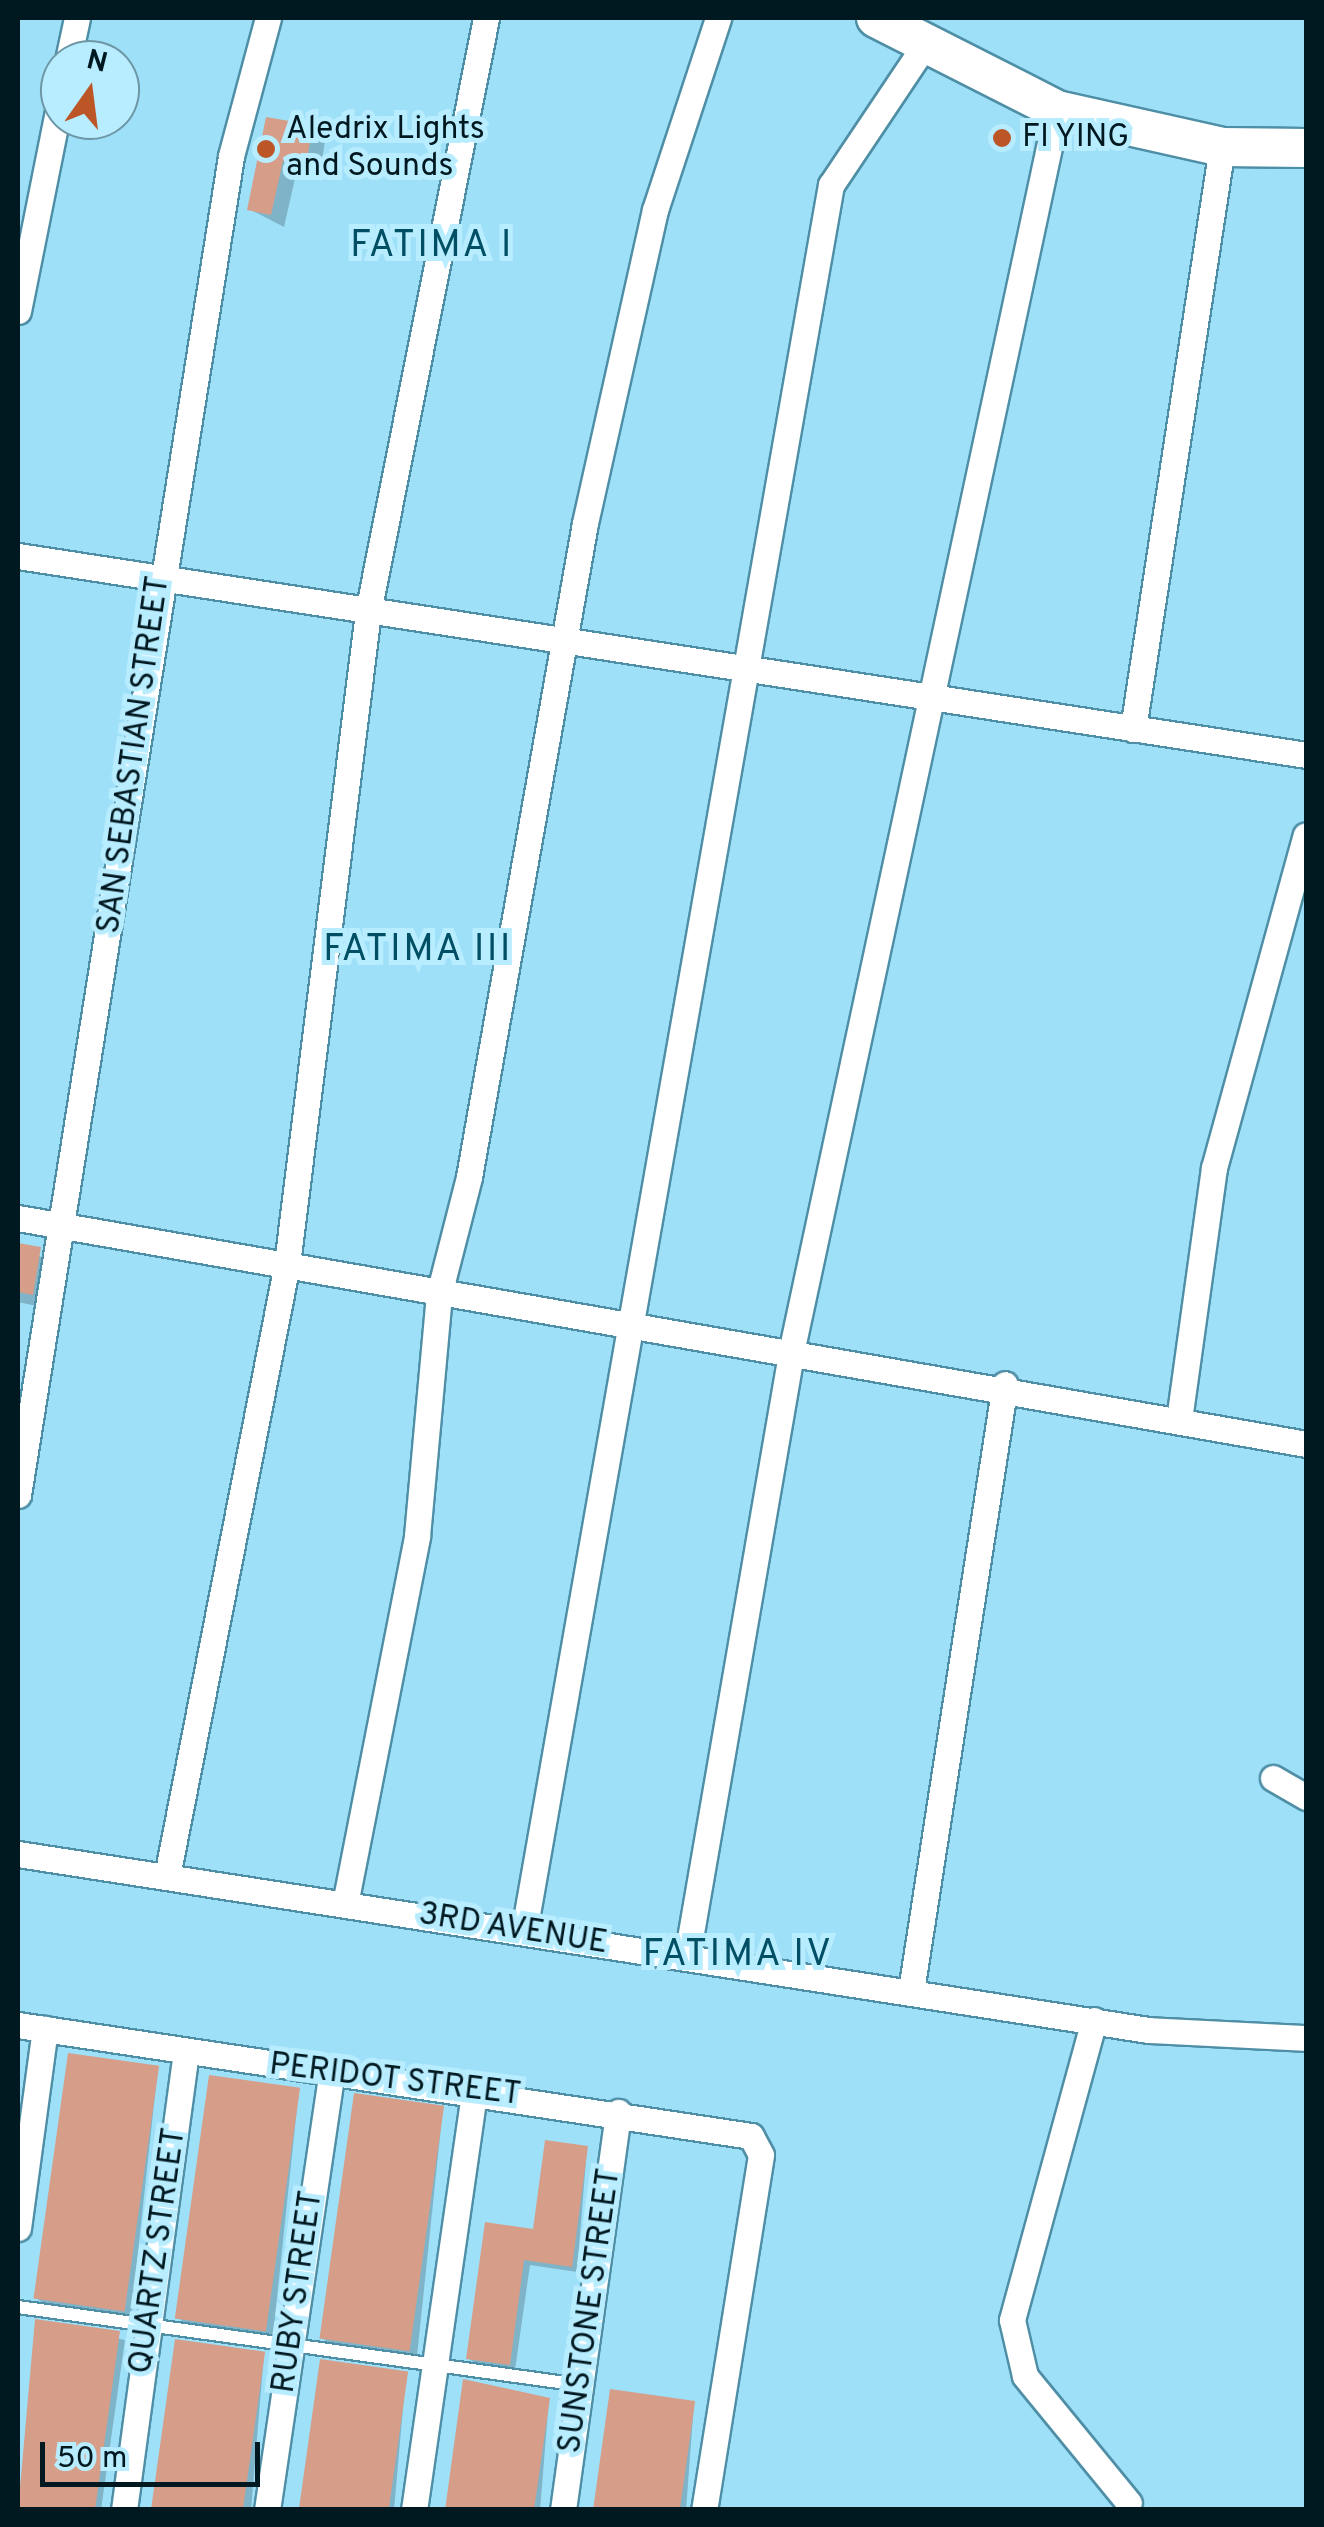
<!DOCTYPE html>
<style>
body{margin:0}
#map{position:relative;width:1324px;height:2527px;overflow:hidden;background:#9fe0f9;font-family:Overpass,sans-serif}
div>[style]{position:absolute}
.shadow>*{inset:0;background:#0003}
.building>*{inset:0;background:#d69e88;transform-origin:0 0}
.roads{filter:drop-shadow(2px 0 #4f8fa6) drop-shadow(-2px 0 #4f8fa6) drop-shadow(0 2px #4f8fa6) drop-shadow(0 -2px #4f8fa6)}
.lane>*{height:12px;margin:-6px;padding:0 6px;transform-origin:6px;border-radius:6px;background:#fff}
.street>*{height:25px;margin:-12.5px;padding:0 12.5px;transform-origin:12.5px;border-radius:12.5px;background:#fff}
.secondary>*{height:38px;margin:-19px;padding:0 19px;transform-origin:19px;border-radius:19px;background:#fff}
.dots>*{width:28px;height:28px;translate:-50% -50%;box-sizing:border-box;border:5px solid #b8ecff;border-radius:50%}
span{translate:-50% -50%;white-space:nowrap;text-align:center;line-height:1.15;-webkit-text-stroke:10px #b8ecff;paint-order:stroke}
.poi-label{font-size:32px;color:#001820}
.left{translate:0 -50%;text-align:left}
.street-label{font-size:32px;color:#001820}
.quarter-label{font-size:38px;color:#014f64;letter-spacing:2.5px}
.frame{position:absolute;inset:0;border:20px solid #001820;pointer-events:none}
.north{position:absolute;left:40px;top:40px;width:100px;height:100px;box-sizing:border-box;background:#b8ecff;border:2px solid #6e97a6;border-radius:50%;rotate:14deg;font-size:28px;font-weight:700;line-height:40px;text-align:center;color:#001820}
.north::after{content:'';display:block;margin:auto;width:35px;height:45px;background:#bc5627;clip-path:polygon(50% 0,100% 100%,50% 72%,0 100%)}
.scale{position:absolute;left:40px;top:2442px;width:220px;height:45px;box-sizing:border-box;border:5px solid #001820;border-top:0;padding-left:12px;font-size:30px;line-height:35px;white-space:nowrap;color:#001820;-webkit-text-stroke:8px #b8ecff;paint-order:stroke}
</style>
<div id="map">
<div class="shadow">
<i style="clip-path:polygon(268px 120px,312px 128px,325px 141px,319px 178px,296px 174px,284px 227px,249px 209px)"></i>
<i style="clip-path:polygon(18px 1245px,53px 1263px,46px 1308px,18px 1302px)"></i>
<i style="clip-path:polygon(158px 2067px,131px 2317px,43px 2304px,37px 2298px)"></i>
<i style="clip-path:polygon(299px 2089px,273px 2336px,186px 2324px,179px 2318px)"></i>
<i style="clip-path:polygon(443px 2108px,417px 2356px,330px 2344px,323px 2338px)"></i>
<i style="clip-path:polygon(587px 2148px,577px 2272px,530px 2265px,515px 2370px,475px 2364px,469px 2358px)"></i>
<i style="clip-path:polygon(37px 2322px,125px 2340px,101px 2510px,18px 2510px)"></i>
<i style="clip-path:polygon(264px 2354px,251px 2510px,156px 2510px)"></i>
<i style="clip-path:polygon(406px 2374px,394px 2510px,303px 2510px)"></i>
<i style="clip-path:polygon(549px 2400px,540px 2510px,448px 2510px)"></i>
<i style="clip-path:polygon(694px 2403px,686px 2510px,595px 2510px)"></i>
</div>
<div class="building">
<i style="clip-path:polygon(266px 117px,313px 125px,306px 165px,283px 161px,271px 215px,247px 210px)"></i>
<i style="clip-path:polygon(18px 1243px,41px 1247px,33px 1295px,18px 1292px)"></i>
<i style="left:68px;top:2053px;width:92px;height:248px;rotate:8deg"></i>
<i style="left:209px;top:2075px;width:92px;height:246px;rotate:8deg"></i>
<i style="left:354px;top:2093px;width:91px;height:248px;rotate:8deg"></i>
<i style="clip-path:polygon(545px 2140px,588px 2146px,572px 2267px,524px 2260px,510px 2365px,466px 2359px,485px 2222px,533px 2229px)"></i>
<i style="clip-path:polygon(35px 2319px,120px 2331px,95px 2510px,18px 2510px)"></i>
<i style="left:175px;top:2339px;width:91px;height:172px;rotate:8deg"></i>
<i style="left:320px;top:2359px;width:89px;height:152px;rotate:8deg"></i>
<i style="clip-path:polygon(463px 2379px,550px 2398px,534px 2510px,445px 2510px)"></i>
<i style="left:610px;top:2389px;width:86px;height:122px;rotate:8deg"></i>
</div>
<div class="roads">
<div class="lane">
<i style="left:18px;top:2307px;width:567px;rotate:7.9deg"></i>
</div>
<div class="street">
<i style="left:68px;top:60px;width:43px;rotate:-77.9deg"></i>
<i style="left:18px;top:311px;width:214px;rotate:-78.7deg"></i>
<i style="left:18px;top:556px;width:1303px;rotate:8.78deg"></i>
<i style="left:1133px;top:729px;width:589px;rotate:-81.31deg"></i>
<i style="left:18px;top:1218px;width:1308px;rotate:9.95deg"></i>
<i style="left:1179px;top:1420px;width:254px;rotate:-82.1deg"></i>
<i style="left:1214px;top:1168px;width:345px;rotate:-74.6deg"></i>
<i style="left:18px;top:1495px;width:1356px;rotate:-80.96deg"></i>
<i style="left:231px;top:156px;width:143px;rotate:-75deg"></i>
<i style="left:1273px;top:1778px;width:38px;rotate:30deg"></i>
<i style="left:18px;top:1854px;width:1144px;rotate:8.85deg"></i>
<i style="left:1148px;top:2030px;width:158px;rotate:2.9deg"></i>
<i style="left:167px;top:1876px;width:624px;rotate:-78.91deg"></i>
<i style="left:287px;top:1264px;width:657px;rotate:-82.92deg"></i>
<i style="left:368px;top:612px;width:606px;rotate:-78.76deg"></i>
<i style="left:345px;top:1904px;width:375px;rotate:-78.9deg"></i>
<i style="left:417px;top:1536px;width:243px;rotate:-84.8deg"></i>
<i style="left:439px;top:1294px;width:121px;rotate:-75.6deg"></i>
<i style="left:469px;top:1177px;width:664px;rotate:-79.94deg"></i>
<i style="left:585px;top:523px;width:321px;rotate:-77.4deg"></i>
<i style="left:655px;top:210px;width:202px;rotate:-71.8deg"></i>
<i style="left:524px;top:1931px;width:1773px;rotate:-80.03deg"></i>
<i style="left:831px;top:185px;width:171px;rotate:-56.2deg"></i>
<i style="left:687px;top:1956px;width:617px;rotate:-80.2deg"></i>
<i style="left:792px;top:1348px;width:1266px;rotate:-77.92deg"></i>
<i style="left:911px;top:1991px;width:614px;rotate:-81.2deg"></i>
<i style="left:1094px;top:2020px;width:311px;rotate:105.3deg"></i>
<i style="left:1012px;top:2320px;width:57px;rotate:76.9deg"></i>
<i style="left:1025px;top:2376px;width:164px;rotate:50.7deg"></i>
<i style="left:18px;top:2025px;width:741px;rotate:8.61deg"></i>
<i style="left:751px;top:2136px;width:21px;rotate:62deg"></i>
<i style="left:761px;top:2155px;width:360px;rotate:99.1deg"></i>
<i style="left:18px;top:2228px;width:201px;rotate:-82.3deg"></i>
<i style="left:124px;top:2510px;width:462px;rotate:-82.3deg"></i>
<i style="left:267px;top:2510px;width:440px;rotate:-81.6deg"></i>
<i style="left:414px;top:2510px;width:426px;rotate:-81.8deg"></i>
<i style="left:563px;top:2510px;width:402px;rotate:-82.1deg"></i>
</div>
<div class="secondary">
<i style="left:876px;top:18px;width:203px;rotate:26.9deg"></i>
<i style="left:1057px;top:110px;width:169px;rotate:12.6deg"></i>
<i style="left:1222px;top:147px;width:84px;rotate:0.7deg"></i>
</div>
</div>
<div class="dots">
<i style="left:1002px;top:138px;background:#bc5627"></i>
<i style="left:266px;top:149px;background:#bc5627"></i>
</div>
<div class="poi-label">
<span class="left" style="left:286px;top:149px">Aledrix Lights<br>and Sounds</span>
<span class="left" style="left:1022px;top:138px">FI YING</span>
</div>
<div class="street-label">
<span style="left:135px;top:755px;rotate:-82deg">SAN SEBASTIAN STREET</span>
<span style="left:513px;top:1930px;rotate:9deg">3RD AVENUE</span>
<span style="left:395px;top:2081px;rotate:7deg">PERIDOT STREET</span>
<span style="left:159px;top:2251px;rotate:-82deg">QUARTZ STREET</span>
<span style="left:299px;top:2292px;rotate:-82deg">RUBY STREET</span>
<span style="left:591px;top:2311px;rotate:-82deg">SUNSTONE STREET</span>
</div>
<div class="quarter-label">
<span style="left:432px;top:247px">FATIMA I</span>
<span style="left:418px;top:951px">FATIMA III</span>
<span style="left:738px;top:1956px">FATIMA IV</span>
</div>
<div class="frame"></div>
<div class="north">N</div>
<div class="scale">50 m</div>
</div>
